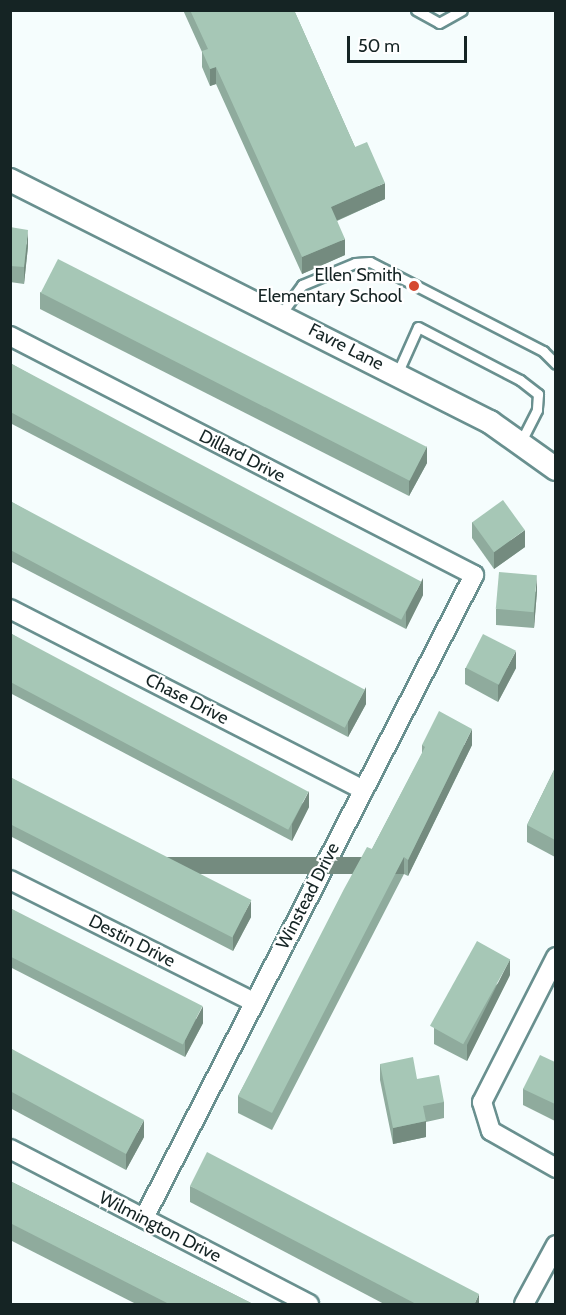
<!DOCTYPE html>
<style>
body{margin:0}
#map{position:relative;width:566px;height:1315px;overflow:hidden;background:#f5fdfd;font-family:Cabin,sans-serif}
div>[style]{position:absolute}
.roads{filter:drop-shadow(2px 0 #69908f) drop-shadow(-2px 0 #69908f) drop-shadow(0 2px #69908f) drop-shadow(0 -2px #69908f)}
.service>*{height:9px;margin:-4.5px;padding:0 4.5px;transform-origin:4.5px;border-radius:4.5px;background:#fff}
.minor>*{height:18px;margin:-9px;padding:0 9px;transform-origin:9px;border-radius:9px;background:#fff}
.tertiary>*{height:22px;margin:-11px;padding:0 11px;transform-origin:11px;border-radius:11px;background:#fff}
.wall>*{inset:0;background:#8fab9d}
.shaded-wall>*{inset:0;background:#748b7f;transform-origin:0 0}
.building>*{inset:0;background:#a6c7b6;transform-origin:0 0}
.dots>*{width:16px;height:16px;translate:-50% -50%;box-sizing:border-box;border:3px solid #fff;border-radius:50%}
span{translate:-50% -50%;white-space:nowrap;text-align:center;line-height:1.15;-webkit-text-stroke:4.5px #fff;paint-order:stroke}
.poi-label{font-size:18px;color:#152424}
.right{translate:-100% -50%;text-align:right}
.street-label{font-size:18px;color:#152424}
.frame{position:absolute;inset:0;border:12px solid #152424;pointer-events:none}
.scale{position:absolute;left:347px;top:36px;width:120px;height:27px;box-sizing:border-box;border:3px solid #152424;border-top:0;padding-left:8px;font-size:18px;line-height:21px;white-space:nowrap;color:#152424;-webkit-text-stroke:4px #fff;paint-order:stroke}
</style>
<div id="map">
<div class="roads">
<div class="service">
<i style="left:416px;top:10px;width:26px;rotate:29deg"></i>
<i style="left:439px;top:23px;width:26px;rotate:-29deg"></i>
<i style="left:281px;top:314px;width:36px;rotate:-54deg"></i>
<i style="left:302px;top:285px;width:57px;rotate:-22.5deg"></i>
<i style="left:355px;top:263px;width:15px;rotate:-4deg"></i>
<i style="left:370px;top:262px;width:195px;rotate:27.2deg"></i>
<i style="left:543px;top:351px;width:18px;rotate:45deg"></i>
<i style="left:397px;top:374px;width:51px;rotate:-65.9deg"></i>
<i style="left:418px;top:327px;width:115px;rotate:27.5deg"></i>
<i style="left:520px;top:380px;width:23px;rotate:38deg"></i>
<i style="left:538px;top:394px;width:16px;rotate:94deg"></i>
<i style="left:537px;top:410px;width:37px;rotate:117deg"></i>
</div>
<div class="minor">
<i style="left:10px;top:336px;width:522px;rotate:27.25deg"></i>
<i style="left:474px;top:575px;width:723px;rotate:117.17deg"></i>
<i style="left:10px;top:609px;width:397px;rotate:27.1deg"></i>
<i style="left:10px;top:880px;width:273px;rotate:26.6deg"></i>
<i style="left:556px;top:957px;width:163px;rotate:117deg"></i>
<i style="left:482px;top:1102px;width:30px;rotate:73deg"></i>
<i style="left:491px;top:1131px;width:75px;rotate:29.6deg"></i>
<i style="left:10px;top:1149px;width:337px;rotate:27.4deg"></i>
<i style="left:524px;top:1304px;width:67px;rotate:-61.5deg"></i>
</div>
<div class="tertiary">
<i style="left:10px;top:180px;width:538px;rotate:26.76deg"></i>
<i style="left:490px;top:422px;width:81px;rotate:35.5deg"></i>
</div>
</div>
<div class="wall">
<i style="clip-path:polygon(183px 10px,294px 10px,355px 147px,385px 199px,337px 221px,345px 255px,302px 274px,216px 84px,210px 86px,202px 67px,202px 52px)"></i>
<i style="clip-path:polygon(10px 227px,28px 246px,24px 284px,10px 282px)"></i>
<i style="clip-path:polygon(40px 292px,427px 463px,409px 496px,40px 309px)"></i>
<i style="clip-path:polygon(10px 363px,423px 595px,406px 629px,10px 423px)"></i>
<i style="clip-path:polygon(10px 501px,366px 704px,348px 737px,10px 561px)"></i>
<i style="clip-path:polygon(472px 522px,525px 547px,494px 569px,472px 538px)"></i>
<i style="clip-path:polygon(537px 591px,534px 628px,496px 625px,496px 609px)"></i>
<i style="clip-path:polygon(10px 633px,309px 807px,292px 841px,10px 693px)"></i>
<i style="clip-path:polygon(465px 668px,516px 668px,498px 702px,465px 684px)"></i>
<i style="clip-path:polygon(422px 745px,472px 745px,408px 876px,404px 874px,272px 1130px,238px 1113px,238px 1096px,372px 849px,422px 754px)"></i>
<i style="clip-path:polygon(555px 768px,555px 857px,527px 842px,527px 825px)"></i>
<i style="clip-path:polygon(10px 777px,251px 917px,233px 951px,10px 836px)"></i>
<i style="clip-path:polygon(10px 908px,203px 1023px,185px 1057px,10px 967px)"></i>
<i style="clip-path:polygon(510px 975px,467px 1061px,434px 1044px,434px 1028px)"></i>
<i style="clip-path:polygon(10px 1048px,144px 1137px,126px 1170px,10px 1108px)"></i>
<i style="clip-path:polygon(555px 1062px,555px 1121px,523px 1105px,523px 1089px)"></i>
<i style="clip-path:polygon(380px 1064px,417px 1079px,444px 1102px,444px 1118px,426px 1122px,426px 1137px,393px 1144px,380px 1080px)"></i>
<i style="clip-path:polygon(10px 1181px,255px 1305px,138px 1305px,10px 1240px)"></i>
<i style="clip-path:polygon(190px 1186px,479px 1305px,386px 1305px,190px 1202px)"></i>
</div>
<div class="shaded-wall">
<i style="clip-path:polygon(216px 67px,216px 84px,210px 86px,210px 69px)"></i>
<i style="clip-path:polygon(385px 183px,385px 199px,331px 223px,331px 207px)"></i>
<i style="clip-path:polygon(28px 230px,28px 246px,24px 284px,24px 267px)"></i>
<i style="clip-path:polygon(345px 239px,345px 255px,302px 274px,302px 257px)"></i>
<i style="clip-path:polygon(427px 446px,427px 463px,409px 496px,409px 480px)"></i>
<i style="clip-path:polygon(525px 530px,525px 547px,494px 569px,494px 552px)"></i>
<i style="clip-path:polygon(537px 575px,537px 591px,534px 628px,534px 612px)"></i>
<i style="clip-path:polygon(423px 578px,423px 595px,406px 629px,406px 612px)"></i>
<i style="clip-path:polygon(516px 651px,516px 668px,498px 702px,498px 685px)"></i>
<i style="clip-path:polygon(366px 687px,366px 704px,348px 737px,348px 721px)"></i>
<i style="clip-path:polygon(472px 729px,472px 745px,408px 876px,408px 860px)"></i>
<i style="clip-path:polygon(309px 791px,309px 807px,292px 841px,292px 824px)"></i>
<i style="left:404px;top:857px;width:17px;height:288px;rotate:90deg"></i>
<i style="clip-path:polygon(251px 901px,251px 917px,233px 951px,233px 934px)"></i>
<i style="clip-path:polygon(510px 959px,510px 975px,467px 1061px,467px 1045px)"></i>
<i style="clip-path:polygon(203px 1006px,203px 1023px,185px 1057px,185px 1040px)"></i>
<i style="clip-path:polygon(144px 1120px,144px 1137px,126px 1170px,126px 1154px)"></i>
<i style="clip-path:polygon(426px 1121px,426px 1137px,393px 1144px,393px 1128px)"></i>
<i style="clip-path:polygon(479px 1294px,479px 1305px,474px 1305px)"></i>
</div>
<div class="building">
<i style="clip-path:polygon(190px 10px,294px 10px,355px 147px,367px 142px,385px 183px,331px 207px,345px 239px,302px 257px,216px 67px,210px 69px,202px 51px,208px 49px)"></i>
<i style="clip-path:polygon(10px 227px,28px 230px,24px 267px,10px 266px)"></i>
<i style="left:58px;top:259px;width:414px;height:38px;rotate:27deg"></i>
<i style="left:10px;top:363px;width:466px;height:43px;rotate:28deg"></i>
<i style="left:503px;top:500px;width:37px;height:38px;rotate:54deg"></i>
<i style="left:10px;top:501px;width:402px;height:43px;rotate:28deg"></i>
<i style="left:499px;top:572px;width:38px;height:37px;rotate:5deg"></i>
<i style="left:10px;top:633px;width:338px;height:43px;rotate:28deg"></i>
<i style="left:483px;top:634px;width:37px;height:38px;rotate:27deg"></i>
<i style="clip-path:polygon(439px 711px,472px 729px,408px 860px,404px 857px,272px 1113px,238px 1096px,344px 889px,367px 847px,372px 849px,425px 747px,422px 745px)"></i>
<i style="clip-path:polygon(555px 768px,555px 840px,527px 825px)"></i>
<i style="left:10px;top:777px;width:271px;height:42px;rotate:27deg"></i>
<i style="left:10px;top:908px;width:216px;height:43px;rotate:27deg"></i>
<i style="left:477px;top:941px;width:38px;height:97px;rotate:29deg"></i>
<i style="clip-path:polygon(10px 1048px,144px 1120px,126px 1154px,10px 1091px)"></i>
<i style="clip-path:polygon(540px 1055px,555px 1062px,555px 1104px,523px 1089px)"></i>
<i style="clip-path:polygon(413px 1057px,417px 1079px,439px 1075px,444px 1102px,423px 1106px,426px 1121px,393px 1128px,380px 1064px)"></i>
<i style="clip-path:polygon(207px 1152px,479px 1294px,474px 1305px,418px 1305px,190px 1186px)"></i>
<i style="clip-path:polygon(10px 1181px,255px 1305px,171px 1305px,10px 1223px)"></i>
</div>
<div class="dots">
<i style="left:414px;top:286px;background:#d54930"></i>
</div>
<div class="poi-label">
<span class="right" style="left:402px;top:286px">Ellen Smith<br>Elementary School</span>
</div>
<div class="street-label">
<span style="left:346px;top:347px;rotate:27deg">Favre Lane</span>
<span style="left:242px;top:456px;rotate:27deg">Dillard Drive</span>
<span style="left:187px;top:699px;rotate:27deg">Chase Drive</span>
<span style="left:308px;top:896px;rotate:-63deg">Winstead Drive</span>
<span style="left:132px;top:941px;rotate:27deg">Destin Drive</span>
<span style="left:160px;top:1227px;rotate:27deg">Wilmington Drive</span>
</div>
<div class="frame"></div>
<div class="scale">50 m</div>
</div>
